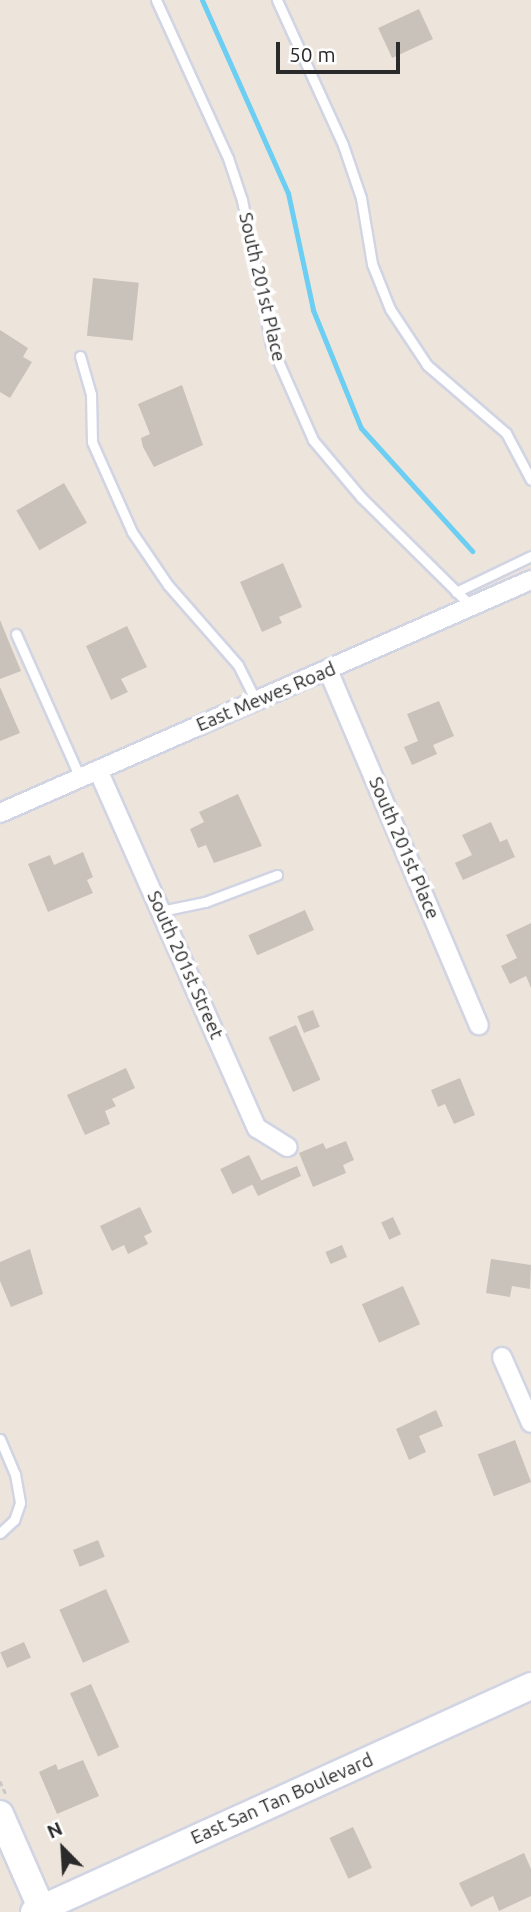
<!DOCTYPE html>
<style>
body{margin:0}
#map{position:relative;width:531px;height:1912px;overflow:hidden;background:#ede5db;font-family:Ubuntu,sans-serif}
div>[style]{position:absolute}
.stream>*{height:5px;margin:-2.5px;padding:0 2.5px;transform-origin:2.5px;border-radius:2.5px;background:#6bcef2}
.building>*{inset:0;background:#c8c2bb;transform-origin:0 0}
.path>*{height:2.5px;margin-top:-1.25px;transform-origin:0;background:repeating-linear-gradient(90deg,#c8c8c8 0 5px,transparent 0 8.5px)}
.roads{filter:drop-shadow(2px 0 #d1d4e3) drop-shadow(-2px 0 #d1d4e3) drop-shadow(0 2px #d1d4e3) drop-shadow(0 -2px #d1d4e3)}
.lane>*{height:9px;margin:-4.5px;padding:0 4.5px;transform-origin:4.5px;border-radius:4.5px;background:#fff}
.street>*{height:18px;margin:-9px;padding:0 9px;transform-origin:9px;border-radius:9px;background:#fff}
.secondary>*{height:26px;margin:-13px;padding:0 13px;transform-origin:13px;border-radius:13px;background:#fff}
span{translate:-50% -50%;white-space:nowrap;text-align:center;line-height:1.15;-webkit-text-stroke:7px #fff;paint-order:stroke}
.street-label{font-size:19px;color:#2a2a2a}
.north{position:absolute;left:28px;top:1814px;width:70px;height:70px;-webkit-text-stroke:5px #fff;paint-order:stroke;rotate:336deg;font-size:19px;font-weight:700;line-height:28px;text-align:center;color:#2a2a2a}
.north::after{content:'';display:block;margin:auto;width:24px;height:32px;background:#2a2a2a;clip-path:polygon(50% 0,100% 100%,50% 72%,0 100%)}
.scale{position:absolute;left:276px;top:42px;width:124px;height:32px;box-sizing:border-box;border:4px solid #2a2a2a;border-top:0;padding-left:9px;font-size:21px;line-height:24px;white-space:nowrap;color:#2a2a2a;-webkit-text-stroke:5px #fff;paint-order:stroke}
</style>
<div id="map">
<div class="stream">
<i style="left:202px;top:0;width:211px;rotate:66deg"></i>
<i style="left:288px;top:193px;width:120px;rotate:77.9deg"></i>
<i style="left:313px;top:310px;width:127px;rotate:67.9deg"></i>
<i style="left:361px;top:428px;width:166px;rotate:47.9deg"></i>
</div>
<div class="building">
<i style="left:419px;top:9px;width:33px;height:45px;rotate:65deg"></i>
<i style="left:93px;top:278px;width:46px;height:58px;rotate:6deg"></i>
<i style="clip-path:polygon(0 330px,28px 348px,23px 357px,32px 362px,10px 398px,0 392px)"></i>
<i style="clip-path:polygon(182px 385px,203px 445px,154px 467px,143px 447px,141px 438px,150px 434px,138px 404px)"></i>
<i style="left:64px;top:483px;width:46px;height:55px;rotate:60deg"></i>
<i style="clip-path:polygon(283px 563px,302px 607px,279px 617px,282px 623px,262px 632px,240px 582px)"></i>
<i style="clip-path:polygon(0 620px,21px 671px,0 679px)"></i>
<i style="clip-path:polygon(127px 626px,147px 667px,121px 679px,128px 692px,111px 700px,86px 646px)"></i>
<i style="clip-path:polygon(0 687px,20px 733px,0 741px)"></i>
<i style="clip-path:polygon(439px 701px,454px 736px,433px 745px,437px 754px,412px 765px,404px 747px,418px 741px,407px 714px)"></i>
<i style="clip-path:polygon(238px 794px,262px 846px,214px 863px,206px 845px,198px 848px,190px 829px,204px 822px,199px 812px)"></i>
<i style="clip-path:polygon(491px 822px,500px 842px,507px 839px,515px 857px,463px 880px,455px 863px,472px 855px,462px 835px)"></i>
<i style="clip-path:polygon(83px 852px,93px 877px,87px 880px,93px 893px,48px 912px,28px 864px,50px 855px,54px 865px)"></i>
<i style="left:305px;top:910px;width:22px;height:62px;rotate:66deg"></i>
<i style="clip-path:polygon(531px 923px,531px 988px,526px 976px,510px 984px,501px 966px,517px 958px,506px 935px)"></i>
<i style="left:313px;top:1010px;width:18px;height:17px;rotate:68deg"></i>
<i style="left:296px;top:1025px;width:60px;height:30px;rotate:66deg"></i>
<i style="clip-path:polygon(126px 1068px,135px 1088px,112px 1099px,116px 1106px,105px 1111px,110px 1124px,85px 1135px,67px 1095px)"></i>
<i style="clip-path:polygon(460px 1078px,475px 1115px,454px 1124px,445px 1104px,438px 1107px,431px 1090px)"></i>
<i style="clip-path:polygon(346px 1141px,354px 1160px,343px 1165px,346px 1173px,313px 1187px,299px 1153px,323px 1143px,326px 1149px)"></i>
<i style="left:249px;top:1155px;width:28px;height:32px;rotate:64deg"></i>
<i style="clip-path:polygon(297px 1166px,301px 1176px,258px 1196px,252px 1184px)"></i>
<i style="clip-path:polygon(140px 1207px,152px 1232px,144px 1236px,148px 1244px,128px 1254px,124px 1245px,112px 1251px,100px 1226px)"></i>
<i style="left:393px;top:1217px;width:19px;height:13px;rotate:65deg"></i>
<i style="left:342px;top:1245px;width:13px;height:18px;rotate:67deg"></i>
<i style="clip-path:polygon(30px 1249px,43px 1294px,11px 1307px,0 1281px,0 1262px)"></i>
<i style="clip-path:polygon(491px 1259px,531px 1265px,530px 1289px,512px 1286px,510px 1297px,486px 1293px)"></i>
<i style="left:403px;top:1286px;width:42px;height:45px;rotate:66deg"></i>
<i style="clip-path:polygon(436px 1410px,443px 1426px,419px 1436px,426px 1452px,409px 1460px,396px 1429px)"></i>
<i style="left:515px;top:1440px;width:45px;height:40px;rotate:69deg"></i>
<i style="left:98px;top:1540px;width:18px;height:27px;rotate:68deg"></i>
<i style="left:106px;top:1589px;width:58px;height:51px;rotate:66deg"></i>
<i style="left:24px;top:1642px;width:17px;height:26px;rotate:66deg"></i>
<i style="left:91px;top:1684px;width:69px;height:23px;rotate:66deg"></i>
<i style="clip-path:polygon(83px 1760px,99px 1796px,57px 1814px,39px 1772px,56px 1764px,58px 1770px)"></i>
<i style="left:353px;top:1827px;width:45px;height:26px;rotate:65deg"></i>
<i style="clip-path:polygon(524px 1853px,531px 1869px,531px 1896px,499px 1911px,493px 1896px,471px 1907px,459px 1883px)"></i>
</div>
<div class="path">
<i style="left:0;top:1781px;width:14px;rotate:65deg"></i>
</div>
<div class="roads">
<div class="lane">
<i style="left:156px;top:0;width:174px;rotate:65.5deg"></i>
<i style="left:228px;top:158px;width:44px;rotate:71.6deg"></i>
<i style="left:242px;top:200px;width:148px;rotate:78.7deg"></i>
<i style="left:271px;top:345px;width:104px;rotate:66.1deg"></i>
<i style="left:313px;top:440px;width:75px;rotate:49.9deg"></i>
<i style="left:361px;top:497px;width:155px;rotate:44.7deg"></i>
<i style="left:277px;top:0;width:159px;rotate:65.5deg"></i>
<i style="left:343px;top:145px;width:56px;rotate:71.2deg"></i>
<i style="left:361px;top:198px;width:67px;rotate:80.5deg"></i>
<i style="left:372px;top:264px;width:48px;rotate:68.2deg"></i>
<i style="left:390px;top:309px;width:67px;rotate:56.5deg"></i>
<i style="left:427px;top:365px;width:104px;rotate:40.7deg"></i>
<i style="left:506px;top:433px;width:53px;rotate:62deg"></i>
<i style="left:80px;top:356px;width:40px;rotate:74deg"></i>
<i style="left:91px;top:394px;width:48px;rotate:88.8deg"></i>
<i style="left:92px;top:442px;width:98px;rotate:66deg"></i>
<i style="left:132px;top:532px;width:64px;rotate:55.8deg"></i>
<i style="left:168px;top:585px;width:106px;rotate:48.8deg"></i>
<i style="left:238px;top:665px;width:40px;rotate:63.4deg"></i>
<i style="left:456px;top:592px;width:83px;rotate:-25.6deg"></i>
<i style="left:16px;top:634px;width:158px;rotate:66deg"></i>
<i style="left:161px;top:911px;width:45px;rotate:-11.6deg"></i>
<i style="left:205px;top:902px;width:77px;rotate:-20.6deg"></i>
<i style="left:0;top:1439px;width:38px;rotate:67deg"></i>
<i style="left:15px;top:1474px;width:29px;rotate:80deg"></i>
<i style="left:20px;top:1503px;width:18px;rotate:109deg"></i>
<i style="left:14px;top:1520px;width:19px;rotate:137deg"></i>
</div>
<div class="street">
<i style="left:328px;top:670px;width:386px;rotate:67deg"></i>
<i style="left:98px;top:770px;width:392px;rotate:66.1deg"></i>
<i style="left:257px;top:1128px;width:36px;rotate:32deg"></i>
<i style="left:0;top:813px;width:580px;rotate:-23.69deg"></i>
<i style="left:502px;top:1357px;width:72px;rotate:66.3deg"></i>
</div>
<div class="secondary">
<i style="left:0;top:1814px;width:107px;rotate:66.3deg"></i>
<i style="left:34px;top:1912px;width:546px;rotate:-24.45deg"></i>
</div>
</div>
<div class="street-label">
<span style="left:262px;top:287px;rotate:77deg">South 201st Place</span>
<span style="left:266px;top:697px;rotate:-23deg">East Mewes Road</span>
<span style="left:404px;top:848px;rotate:67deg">South 201st Place</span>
<span style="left:185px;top:965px;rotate:66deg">South 201st Street</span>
<span style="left:282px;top:1799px;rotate:-24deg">East San Tan Boulevard</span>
</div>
<div class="north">N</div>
<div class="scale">50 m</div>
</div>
